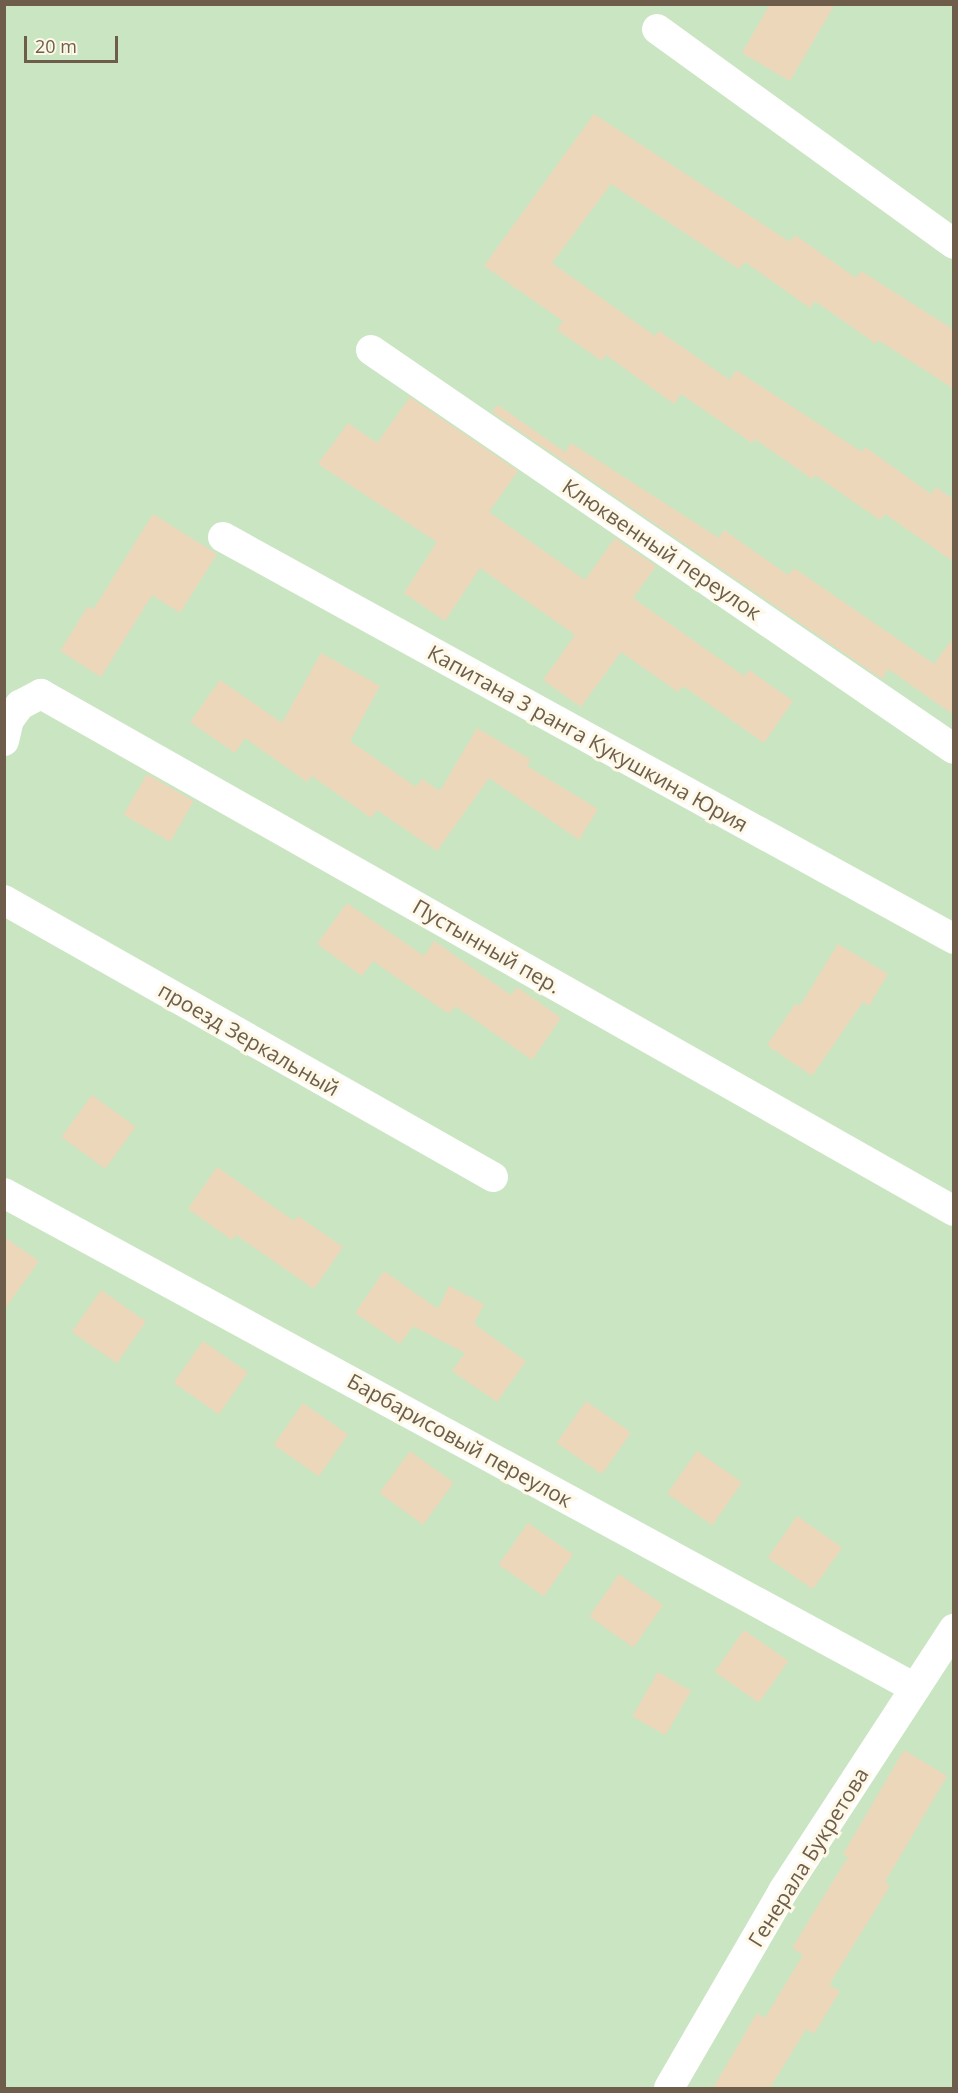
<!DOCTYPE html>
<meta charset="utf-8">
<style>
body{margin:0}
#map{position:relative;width:958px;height:2093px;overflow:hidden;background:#faf4e1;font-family:"Open Sans",sans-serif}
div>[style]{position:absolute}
.green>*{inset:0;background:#cae5c1;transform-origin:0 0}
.building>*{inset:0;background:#edd7bb;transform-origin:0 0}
.street>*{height:30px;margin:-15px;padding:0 15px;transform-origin:15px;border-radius:15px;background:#fff}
span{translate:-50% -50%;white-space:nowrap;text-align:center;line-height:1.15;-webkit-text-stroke:6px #fdf8e7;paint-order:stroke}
.street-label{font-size:21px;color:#6e5d4a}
.frame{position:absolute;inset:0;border:6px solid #6e5d4a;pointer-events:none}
.scale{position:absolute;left:24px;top:36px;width:94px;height:27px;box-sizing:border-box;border:3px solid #6e5d4a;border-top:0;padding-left:8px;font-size:18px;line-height:21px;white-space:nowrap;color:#6e5d4a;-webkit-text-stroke:4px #fdf8e7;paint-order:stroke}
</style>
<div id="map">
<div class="green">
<i style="left:5px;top:5px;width:948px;height:2083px"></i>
</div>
<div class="building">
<i style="clip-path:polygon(770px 4px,835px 4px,790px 81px,742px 53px)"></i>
<i style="clip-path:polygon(594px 114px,790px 242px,795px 235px,856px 278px,861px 271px,954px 330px,954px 389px,878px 340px,876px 344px,815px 301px,810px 308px,745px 262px,739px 269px,611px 184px,552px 263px,655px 336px,659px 331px,730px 380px,736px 370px,862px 452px,865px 447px,931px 494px,936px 487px,954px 500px,954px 562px,885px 514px,880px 520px,815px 475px,812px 479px,755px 439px,752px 443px,681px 394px,674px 404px,606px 355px,602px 361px,557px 330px,563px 321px,484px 266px)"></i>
<i style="clip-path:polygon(410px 397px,518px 471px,489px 512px,585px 580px,615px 538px,656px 566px,633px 598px,744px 676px,749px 670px,793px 701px,764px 743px,683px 686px,678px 692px,621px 652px,581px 707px,543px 680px,575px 635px,480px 568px,445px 621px,404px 593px,437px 542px,318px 464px,348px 423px,377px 443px)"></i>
<i style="clip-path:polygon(498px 405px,565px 452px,571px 443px,719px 538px,724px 530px,788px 575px,794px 568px,934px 664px,954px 637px,954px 715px,888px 669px,882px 679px,492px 412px)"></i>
<i style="clip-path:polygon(153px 514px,217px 554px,180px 613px,152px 595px,101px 677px,60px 651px,88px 606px,93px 610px)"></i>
<i style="clip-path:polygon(321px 653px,380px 686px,350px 741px,416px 787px,422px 779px,440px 791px,477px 728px,531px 760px,527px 766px,598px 809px,579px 840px,489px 778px,437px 851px,377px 810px,371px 818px,312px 776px,307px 782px,245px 738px,235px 753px,190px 722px,220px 680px,282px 723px)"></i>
<i style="left:147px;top:774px;width:54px;height:47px;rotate:30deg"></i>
<i style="clip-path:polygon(347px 903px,424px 956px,434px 941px,511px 995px,517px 987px,561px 1018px,532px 1060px,455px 1006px,449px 1014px,373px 961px,362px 976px,317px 944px)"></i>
<i style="clip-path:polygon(838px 944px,888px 974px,869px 1006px,863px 1002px,812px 1076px,767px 1045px,796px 1003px,800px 1006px)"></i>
<i style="left:92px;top:1095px;width:54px;height:52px;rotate:36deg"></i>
<i style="clip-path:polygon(217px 1167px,294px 1221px,298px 1216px,343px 1247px,314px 1289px,236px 1235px,232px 1240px,188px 1209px)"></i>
<i style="clip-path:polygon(4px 1237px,39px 1261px,4px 1310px)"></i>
<i style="clip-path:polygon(384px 1271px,438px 1309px,449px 1286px,484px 1304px,474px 1324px,526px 1361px,497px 1402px,452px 1371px,465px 1353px,413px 1326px,400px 1344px,355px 1313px)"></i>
<i style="left:101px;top:1290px;width:55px;height:51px;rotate:35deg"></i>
<i style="left:203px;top:1341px;width:55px;height:51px;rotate:35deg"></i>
<i style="left:586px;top:1401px;width:55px;height:51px;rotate:35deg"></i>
<i style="left:303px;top:1403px;width:55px;height:51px;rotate:35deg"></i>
<i style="left:410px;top:1451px;width:54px;height:52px;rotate:36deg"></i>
<i style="left:697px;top:1451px;width:55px;height:52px;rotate:35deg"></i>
<i style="left:797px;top:1516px;width:55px;height:51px;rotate:35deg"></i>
<i style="left:528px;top:1523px;width:55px;height:51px;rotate:35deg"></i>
<i style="left:619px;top:1574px;width:54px;height:52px;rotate:35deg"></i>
<i style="left:744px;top:1630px;width:54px;height:51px;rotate:35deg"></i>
<i style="left:658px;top:1672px;width:38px;height:51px;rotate:30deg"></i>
<i style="clip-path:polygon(904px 1750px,947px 1776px,885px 1882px,890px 1886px,829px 1985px,840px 1991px,814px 2034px,806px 2029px,770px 2088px,713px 2088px,757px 2013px,765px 2018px,803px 1955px,792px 1948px,848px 1857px,843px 1854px)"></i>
</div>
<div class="street">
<i style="left:657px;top:29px;width:367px;rotate:35.9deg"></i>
<i style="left:371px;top:350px;width:706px;rotate:34.39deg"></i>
<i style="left:223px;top:537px;width:834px;rotate:28.81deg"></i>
<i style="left:4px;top:741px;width:22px;rotate:-77deg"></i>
<i style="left:9px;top:720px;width:19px;rotate:-54deg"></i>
<i style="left:20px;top:705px;width:24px;rotate:-28deg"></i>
<i style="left:41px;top:694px;width:1049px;rotate:29.52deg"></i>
<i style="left:4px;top:900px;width:562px;rotate:29.53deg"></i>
<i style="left:4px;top:1193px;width:1037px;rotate:28.52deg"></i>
<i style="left:669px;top:2088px;width:228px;rotate:-59.9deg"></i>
<i style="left:783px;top:1891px;width:313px;rotate:-56.9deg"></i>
</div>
<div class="street-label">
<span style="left:662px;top:549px;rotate:34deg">Клюквенный переулок</span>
<span style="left:588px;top:738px;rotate:29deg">Капитана 3 ранга Кукушкина Юрия</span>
<span style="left:487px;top:946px;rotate:30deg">Пустынный пер.</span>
<span style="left:249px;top:1039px;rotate:30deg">проезд Зеркальный</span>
<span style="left:460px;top:1440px;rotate:29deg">Барбарисовый переулок</span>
<span style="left:808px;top:1857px;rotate:-58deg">Генерала Букретова</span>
</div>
<div class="frame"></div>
<div class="scale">20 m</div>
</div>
